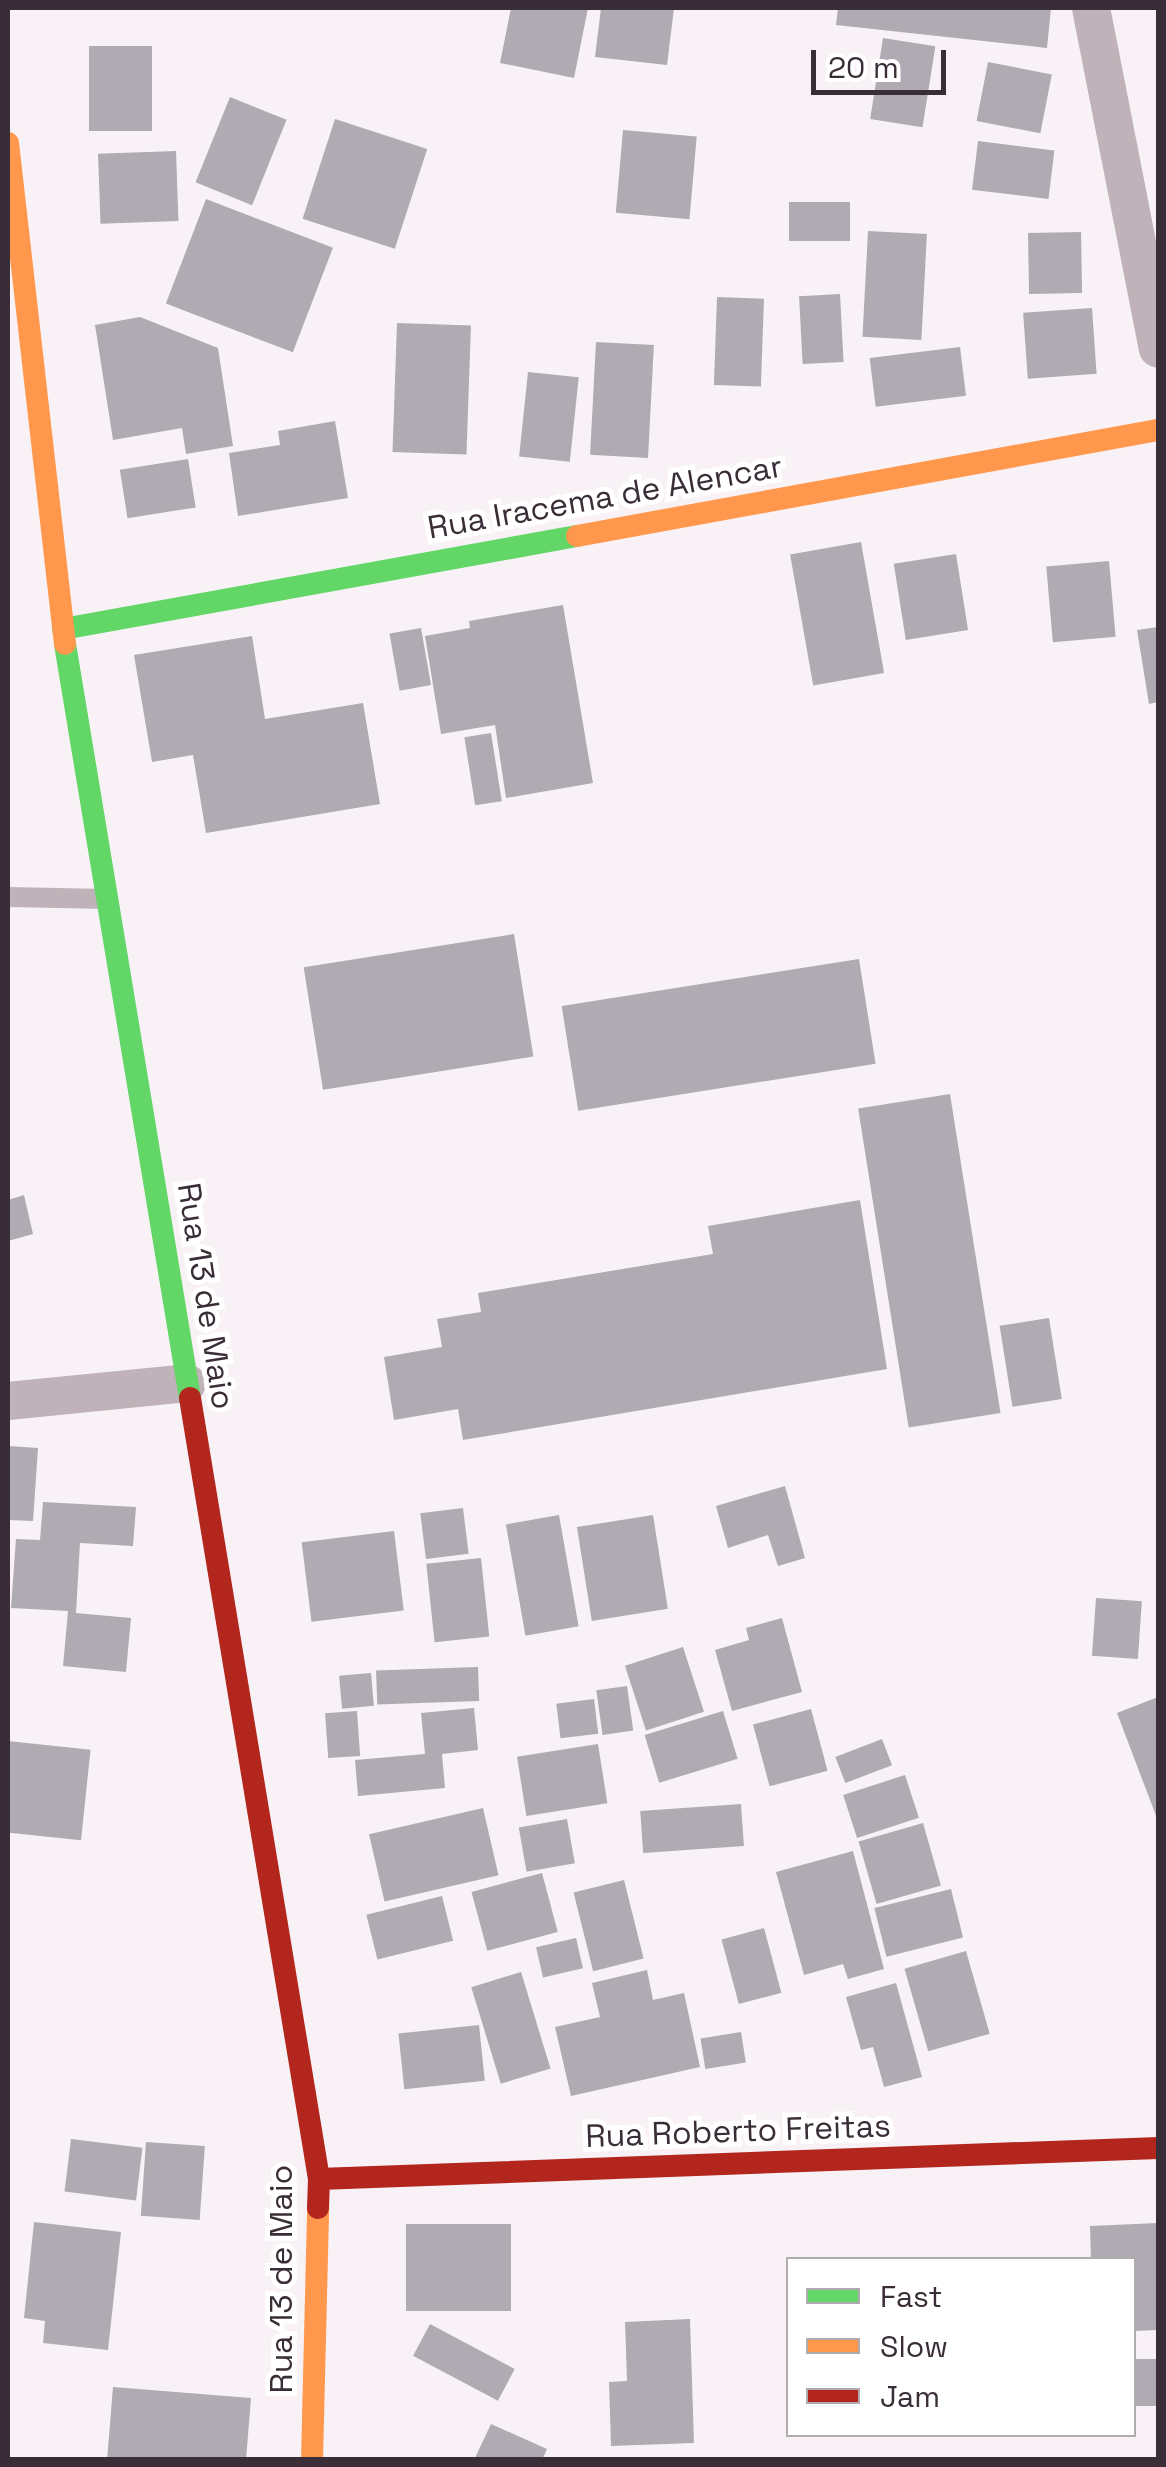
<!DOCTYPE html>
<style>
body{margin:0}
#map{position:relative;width:1166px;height:2467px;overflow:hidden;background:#f8f2f7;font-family:"Space Grotesk",sans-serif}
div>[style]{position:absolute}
.building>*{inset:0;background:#b0aab2;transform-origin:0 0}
.lane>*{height:20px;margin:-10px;padding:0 10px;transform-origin:10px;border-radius:10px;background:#bfb2b8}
.street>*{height:38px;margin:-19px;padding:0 19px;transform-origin:19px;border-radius:19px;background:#bfb2b8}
.fast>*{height:22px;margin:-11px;padding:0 11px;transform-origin:11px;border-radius:11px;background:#63d668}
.slow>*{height:22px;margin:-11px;padding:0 11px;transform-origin:11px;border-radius:11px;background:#ff974d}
.jam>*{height:22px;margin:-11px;padding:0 11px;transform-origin:11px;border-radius:11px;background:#b3261e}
span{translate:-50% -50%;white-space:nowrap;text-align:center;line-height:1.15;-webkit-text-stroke:10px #fff;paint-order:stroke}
.street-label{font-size:32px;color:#392d37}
.frame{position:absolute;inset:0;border:10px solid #392d37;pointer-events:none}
.legend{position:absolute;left:786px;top:2257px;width:350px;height:180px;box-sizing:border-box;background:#fff;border:2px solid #b0abaf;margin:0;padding:12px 18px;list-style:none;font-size:30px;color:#392d37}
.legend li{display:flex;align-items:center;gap:20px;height:50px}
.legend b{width:50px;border:2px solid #b0abaf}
.scale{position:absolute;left:811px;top:50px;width:135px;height:45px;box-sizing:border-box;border:5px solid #392d37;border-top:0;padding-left:12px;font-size:30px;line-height:35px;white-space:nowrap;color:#392d37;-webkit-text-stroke:8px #fff;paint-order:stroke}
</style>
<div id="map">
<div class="building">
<i style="clip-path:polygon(511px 8px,588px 8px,574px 78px,500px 63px)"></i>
<i style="clip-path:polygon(601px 8px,674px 8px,667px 65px,595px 57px)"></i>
<i style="clip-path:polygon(838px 8px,1051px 8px,1047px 48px,836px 25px)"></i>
<i style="left:883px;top:38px;width:53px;height:82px;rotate:9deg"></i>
<i style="left:152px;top:46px;width:85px;height:63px;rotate:90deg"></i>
<i style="left:988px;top:62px;width:65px;height:60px;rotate:11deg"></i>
<i style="left:230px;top:97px;width:61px;height:92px;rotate:22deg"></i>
<i style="left:335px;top:119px;width:97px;height:105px;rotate:18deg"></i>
<i style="left:623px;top:130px;width:74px;height:83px;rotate:5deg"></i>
<i style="left:978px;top:141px;width:77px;height:49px;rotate:7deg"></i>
<i style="left:176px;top:151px;width:70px;height:78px;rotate:88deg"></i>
<i style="left:206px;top:199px;width:136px;height:112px;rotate:21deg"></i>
<i style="left:850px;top:202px;width:39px;height:61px;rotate:90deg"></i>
<i style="left:868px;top:231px;width:59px;height:106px;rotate:3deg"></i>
<i style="left:1081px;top:232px;width:61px;height:53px;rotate:89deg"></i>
<i style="left:840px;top:294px;width:68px;height:41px;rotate:87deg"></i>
<i style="left:717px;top:297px;width:47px;height:88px;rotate:2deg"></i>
<i style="left:1092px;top:308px;width:66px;height:69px;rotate:86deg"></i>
<i style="clip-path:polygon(140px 317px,218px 348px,233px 446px,186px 454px,182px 428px,113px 440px,95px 325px)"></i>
<i style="left:397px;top:323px;width:74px;height:129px;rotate:2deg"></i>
<i style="left:596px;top:342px;width:58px;height:113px;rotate:3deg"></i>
<i style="left:960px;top:347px;width:49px;height:91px;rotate:83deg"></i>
<i style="left:528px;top:372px;width:51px;height:85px;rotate:6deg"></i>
<i style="clip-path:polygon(335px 421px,348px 498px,238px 516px,229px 453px,280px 445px,278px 431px)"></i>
<i style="left:188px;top:459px;width:49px;height:69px;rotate:81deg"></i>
<i style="left:861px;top:542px;width:133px;height:72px;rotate:80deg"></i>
<i style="left:956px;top:554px;width:77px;height:63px;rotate:81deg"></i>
<i style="left:1109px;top:561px;width:76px;height:63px;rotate:85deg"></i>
<i style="clip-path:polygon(563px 605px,593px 783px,506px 798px,495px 725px,441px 734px,425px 636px,470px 628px,469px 621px)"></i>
<i style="clip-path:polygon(1158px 627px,1158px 702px,1149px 704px,1137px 630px)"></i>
<i style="left:421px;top:628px;width:58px;height:32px;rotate:80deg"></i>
<i style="clip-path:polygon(252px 636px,265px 719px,363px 703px,380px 804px,206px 833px,193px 755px,152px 762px,134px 655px)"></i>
<i style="left:491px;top:733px;width:69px;height:27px;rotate:81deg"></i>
<i style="left:514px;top:934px;width:124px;height:213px;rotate:81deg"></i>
<i style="left:859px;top:959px;width:106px;height:301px;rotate:81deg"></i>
<i style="left:950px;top:1094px;width:323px;height:93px;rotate:81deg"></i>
<i style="clip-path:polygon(24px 1195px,33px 1234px,8px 1241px,8px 1200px)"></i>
<i style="clip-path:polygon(860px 1200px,887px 1369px,463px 1440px,458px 1409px,394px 1420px,384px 1357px,442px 1347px,437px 1319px,481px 1312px,478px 1293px,713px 1254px,708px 1226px)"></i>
<i style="left:1049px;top:1318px;width:82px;height:50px;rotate:81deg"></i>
<i style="clip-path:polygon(8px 1446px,38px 1448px,33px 1521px,8px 1520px)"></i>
<i style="clip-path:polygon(785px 1486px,805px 1558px,778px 1566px,768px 1535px,728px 1548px,716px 1506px)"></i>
<i style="clip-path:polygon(43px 1502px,136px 1507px,133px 1546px,80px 1543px,76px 1613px,131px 1618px,126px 1672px,63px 1666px,68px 1611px,11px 1608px,16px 1539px,40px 1540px)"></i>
<i style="left:463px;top:1508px;width:46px;height:43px;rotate:83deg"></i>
<i style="left:559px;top:1515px;width:113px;height:54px;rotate:80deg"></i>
<i style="left:653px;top:1515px;width:95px;height:77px;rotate:81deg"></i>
<i style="left:394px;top:1531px;width:80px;height:93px;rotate:83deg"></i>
<i style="left:481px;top:1558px;width:79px;height:55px;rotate:84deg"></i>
<i style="left:1096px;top:1598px;width:46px;height:58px;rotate:4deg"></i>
<i style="clip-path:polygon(782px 1618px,802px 1692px,732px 1711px,715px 1650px,749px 1640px,746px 1628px)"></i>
<i style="left:683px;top:1647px;width:68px;height:61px;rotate:72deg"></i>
<i style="left:478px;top:1667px;width:34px;height:102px;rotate:88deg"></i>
<i style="left:371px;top:1673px;width:33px;height:32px;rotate:85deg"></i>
<i style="left:627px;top:1686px;width:45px;height:31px;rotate:82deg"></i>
<i style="clip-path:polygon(1158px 1697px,1158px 1821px,1117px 1713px)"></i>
<i style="left:594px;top:1699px;width:35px;height:38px;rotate:83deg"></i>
<i style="clip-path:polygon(474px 1708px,478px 1750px,442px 1754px,445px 1788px,358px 1796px,355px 1760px,425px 1754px,421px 1713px)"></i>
<i style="left:811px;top:1709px;width:64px;height:60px;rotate:75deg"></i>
<i style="left:357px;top:1711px;width:45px;height:32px;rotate:86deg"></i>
<i style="left:723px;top:1711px;width:50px;height:82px;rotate:73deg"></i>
<i style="left:882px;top:1739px;width:28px;height:50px;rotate:69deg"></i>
<i style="left:8px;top:1741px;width:83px;height:91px;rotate:6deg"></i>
<i style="left:598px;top:1744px;width:60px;height:82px;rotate:81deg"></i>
<i style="left:905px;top:1775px;width:45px;height:65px;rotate:72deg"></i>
<i style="left:741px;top:1804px;width:42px;height:101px;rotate:86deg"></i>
<i style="left:483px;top:1808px;width:69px;height:117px;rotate:77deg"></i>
<i style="left:567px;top:1819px;width:45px;height:49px;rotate:80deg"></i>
<i style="left:923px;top:1823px;width:65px;height:67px;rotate:74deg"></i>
<i style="clip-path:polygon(853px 1851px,884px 1969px,848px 1979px,843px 1964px,804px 1975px,776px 1872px)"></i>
<i style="left:542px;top:1873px;width:61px;height:73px;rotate:75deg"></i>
<i style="left:624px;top:1880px;width:81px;height:52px;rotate:76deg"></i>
<i style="left:951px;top:1889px;width:50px;height:79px;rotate:76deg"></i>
<i style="left:442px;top:1896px;width:46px;height:78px;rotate:76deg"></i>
<i style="left:764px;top:1928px;width:67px;height:44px;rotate:75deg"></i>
<i style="left:576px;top:1938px;width:31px;height:41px;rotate:77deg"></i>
<i style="left:966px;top:1951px;width:86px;height:64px;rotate:74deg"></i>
<i style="clip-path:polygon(647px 1970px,653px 2000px,684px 1993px,700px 2067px,571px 2096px,555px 2027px,600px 2017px,592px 1983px)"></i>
<i style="left:521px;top:1972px;width:101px;height:52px;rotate:73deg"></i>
<i style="clip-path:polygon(896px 1983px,922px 2077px,884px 2087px,873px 2047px,861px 2050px,846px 1997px)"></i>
<i style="left:479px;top:2025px;width:56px;height:81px;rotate:84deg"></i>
<i style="left:741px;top:2032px;width:31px;height:41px;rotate:81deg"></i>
<i style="left:71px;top:2139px;width:72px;height:53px;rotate:7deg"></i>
<i style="left:146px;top:2142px;width:59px;height:74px;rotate:4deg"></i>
<i style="clip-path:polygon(34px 2222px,121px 2232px,108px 2350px,43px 2343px,45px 2321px,24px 2318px)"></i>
<i style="clip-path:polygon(1158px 2223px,1158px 2330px,1134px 2331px,1134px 2260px,1091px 2260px,1090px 2226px)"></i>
<i style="left:406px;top:2224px;width:105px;height:87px"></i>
<i style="clip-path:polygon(690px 2319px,694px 2443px,611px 2446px,609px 2382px,627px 2381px,625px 2322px)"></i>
<i style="left:430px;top:2324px;width:96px;height:36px;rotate:28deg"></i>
<i style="left:1158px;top:2359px;width:47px;height:24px;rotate:90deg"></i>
<i style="clip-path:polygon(113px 2387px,251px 2398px,246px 2460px,107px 2460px)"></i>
<i style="clip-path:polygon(491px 2424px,547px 2449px,542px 2460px,474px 2460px)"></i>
</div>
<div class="lane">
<i style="left:8px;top:897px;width:98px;rotate:1.2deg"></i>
</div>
<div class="street">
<i style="left:1091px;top:8px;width:347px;rotate:78.9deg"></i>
<i style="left:8px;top:1401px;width:180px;rotate:-5.7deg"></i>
</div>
<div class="fast">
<i style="left:63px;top:629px;width:522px;rotate:-10.26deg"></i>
<i style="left:65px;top:644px;width:764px;rotate:80.59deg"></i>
</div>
<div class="slow">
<i style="left:8px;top:143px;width:504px;rotate:83.51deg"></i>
<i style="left:577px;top:536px;width:591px;rotate:-10.34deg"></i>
<i style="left:312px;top:2460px;width:252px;rotate:-88.6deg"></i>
</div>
<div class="jam">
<i style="left:190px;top:1398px;width:792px;rotate:80.62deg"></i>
<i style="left:319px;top:2179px;width:29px;rotate:92deg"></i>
<i style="left:319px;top:2179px;width:840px;rotate:-2.12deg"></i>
</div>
<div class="street-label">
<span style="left:605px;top:497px;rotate:-10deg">Rua Iracema de Alencar</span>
<span style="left:206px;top:1296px;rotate:81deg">Rua 13 de Maio</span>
<span style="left:738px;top:2131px;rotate:-2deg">Rua Roberto Freitas</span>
<span style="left:281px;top:2279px;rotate:-90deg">Rua 13 de Maio</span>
</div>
<div class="frame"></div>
<ul class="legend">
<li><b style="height:12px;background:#63d668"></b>Fast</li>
<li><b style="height:12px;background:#ff974d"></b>Slow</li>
<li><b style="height:12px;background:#b3261e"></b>Jam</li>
</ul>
<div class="scale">20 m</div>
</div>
